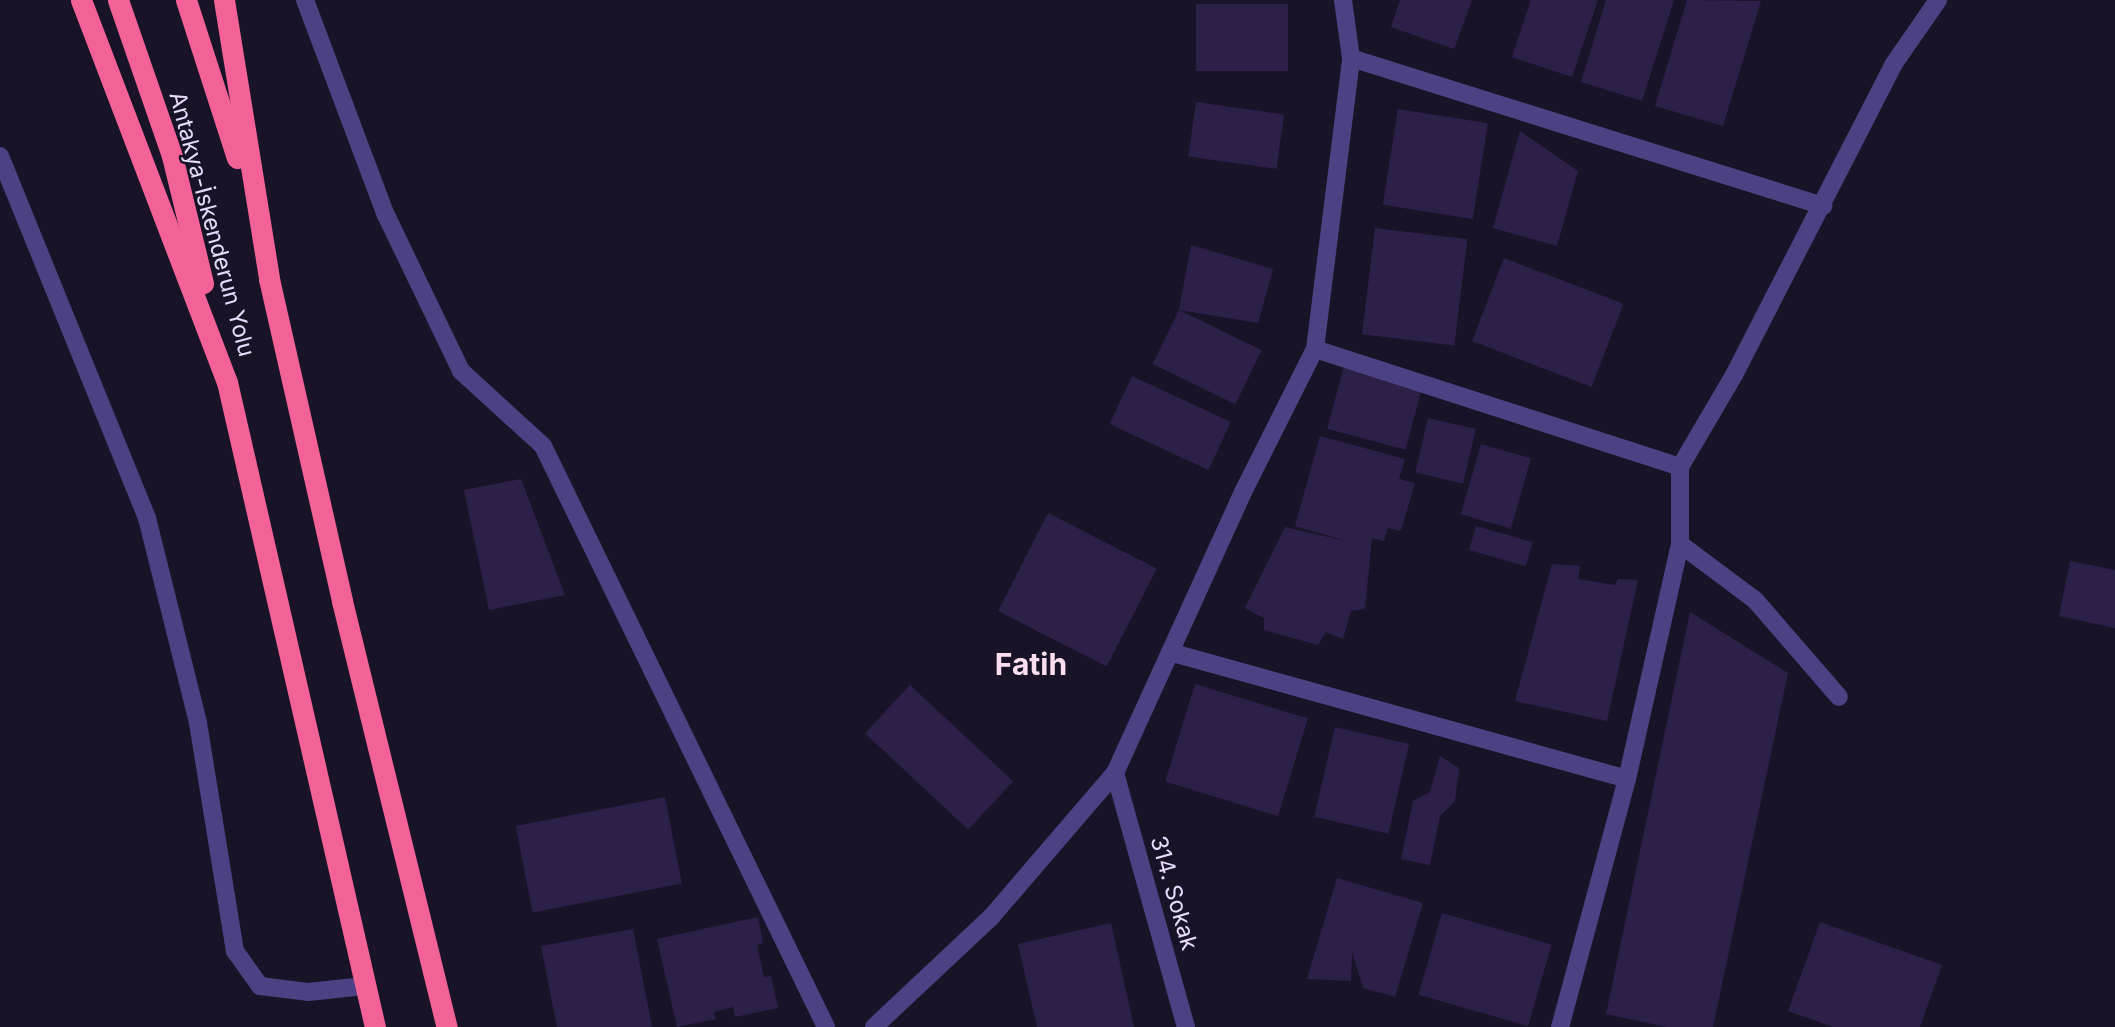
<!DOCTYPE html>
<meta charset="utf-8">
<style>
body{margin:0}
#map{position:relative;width:2115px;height:1027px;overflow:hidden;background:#191328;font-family:Inter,sans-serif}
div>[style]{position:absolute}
.building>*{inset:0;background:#2d2048;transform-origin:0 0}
.minor>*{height:18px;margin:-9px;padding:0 9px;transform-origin:9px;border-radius:9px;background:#4c4283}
.highway>*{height:21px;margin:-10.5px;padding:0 10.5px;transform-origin:10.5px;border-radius:10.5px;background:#f26297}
span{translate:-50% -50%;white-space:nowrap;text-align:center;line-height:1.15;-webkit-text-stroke:5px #191328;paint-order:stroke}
.street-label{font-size:23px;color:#e4ddfc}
.district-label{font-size:30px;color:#fcdfee;font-weight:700}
</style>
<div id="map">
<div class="building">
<i style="clip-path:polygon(1400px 0,1472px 0,1454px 49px,1391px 27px)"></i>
<i style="clip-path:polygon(1531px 0,1598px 0,1572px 77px,1512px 57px)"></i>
<i style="clip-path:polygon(1606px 0,1674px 0,1642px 101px,1581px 82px)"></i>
<i style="clip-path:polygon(1687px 0,1761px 1px,1723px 126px,1655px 106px)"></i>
<i style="left:1196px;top:4px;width:92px;height:67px"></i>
<i style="left:1196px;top:102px;width:89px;height:55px;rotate:8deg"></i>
<i style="left:1398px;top:109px;width:91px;height:97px;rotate:9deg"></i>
<i style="clip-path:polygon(1520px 131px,1578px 171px,1557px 246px,1493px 228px)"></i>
<i style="left:1375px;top:228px;width:93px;height:107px;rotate:7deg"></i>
<i style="clip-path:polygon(1191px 245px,1273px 269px,1258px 323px,1179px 310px)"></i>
<i style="left:1504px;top:258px;width:128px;height:89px;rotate:21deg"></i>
<i style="left:1179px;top:310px;width:92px;height:60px;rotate:26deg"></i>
<i style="left:1344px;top:366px;width:81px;height:65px;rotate:15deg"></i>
<i style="left:1132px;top:376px;width:109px;height:53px;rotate:25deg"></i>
<i style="left:1428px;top:418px;width:49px;height:56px;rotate:13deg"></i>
<i style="clip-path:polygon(1320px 436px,1405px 459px,1399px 479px,1415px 483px,1401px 531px,1388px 528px,1384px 541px,1372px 538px,1365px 609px,1351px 611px,1343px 639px,1326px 632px,1318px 645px,1264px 630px,1264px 618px,1245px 608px,1285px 527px,1350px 542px,1295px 526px)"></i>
<i style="left:1481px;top:444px;width:52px;height:73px;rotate:16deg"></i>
<i style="clip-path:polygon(521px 479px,565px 595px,489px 610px,464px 490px)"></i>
<i style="left:1048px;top:513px;width:122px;height:110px;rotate:27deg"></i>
<i style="left:1476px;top:526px;width:59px;height:25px;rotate:16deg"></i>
<i style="clip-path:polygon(2070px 561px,2115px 570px,2115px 628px,2059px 616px)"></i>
<i style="clip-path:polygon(1552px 564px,1580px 566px,1578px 579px,1615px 585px,1618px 579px,1638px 580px,1607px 721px,1515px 701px)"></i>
<i style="clip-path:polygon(1690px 612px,1788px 673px,1713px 1027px,1666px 1027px,1606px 1014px)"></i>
<i style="left:1195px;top:684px;width:118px;height:102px;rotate:17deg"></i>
<i style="left:910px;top:685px;width:141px;height:66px;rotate:43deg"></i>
<i style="left:1335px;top:727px;width:76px;height:92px;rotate:13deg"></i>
<i style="clip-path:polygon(1440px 756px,1459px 768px,1455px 801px,1440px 816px,1430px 865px,1401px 859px,1413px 801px,1430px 792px)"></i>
<i style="left:665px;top:797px;width:88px;height:152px;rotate:79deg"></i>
<i style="clip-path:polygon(1337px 878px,1423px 903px,1395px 997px,1363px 988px,1352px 952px,1351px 981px,1307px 979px)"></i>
<i style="left:1442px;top:913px;width:114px;height:85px;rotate:16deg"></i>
<i style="clip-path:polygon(758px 917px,763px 943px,757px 945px,764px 977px,771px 976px,778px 1008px,735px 1017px,733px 1007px,714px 1012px,716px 1019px,677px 1027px,657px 939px)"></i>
<i style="clip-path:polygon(1820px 922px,1942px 965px,1920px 1027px,1833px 1027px,1788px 1011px)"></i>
<i style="clip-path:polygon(1111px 923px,1134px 1027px,1037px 1027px,1018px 944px)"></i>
<i style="clip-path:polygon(633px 929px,652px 1027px,557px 1027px,541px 946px)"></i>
</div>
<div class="minor">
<i style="left:305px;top:0;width:230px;rotate:69.4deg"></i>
<i style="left:386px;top:215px;width:173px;rotate:64.3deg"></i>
<i style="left:461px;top:371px;width:111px;rotate:42.4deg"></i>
<i style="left:543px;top:446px;width:646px;rotate:64.03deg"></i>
<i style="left:1351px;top:58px;width:495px;rotate:17.4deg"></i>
<i style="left:0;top:156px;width:391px;rotate:67.9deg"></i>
<i style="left:147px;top:518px;width:211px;rotate:76deg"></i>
<i style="left:198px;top:723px;width:231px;rotate:80.8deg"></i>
<i style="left:235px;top:951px;width:43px;rotate:54.5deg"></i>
<i style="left:260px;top:986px;width:48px;rotate:7.1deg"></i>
<i style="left:308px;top:992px;width:57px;rotate:-6deg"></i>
<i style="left:1315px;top:349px;width:384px;rotate:17.9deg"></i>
<i style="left:1680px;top:467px;width:77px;rotate:90deg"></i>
<i style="left:1680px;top:544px;width:241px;rotate:102.7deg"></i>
<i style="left:1680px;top:467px;width:107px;rotate:-59.6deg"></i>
<i style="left:1734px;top:375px;width:348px;rotate:-62.8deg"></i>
<i style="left:1893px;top:65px;width:79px;rotate:-55.3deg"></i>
<i style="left:1680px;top:544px;width:94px;rotate:36.7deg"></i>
<i style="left:1755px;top:600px;width:128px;rotate:49.1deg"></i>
<i style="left:1173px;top:653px;width:471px;rotate:15.5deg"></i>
<i style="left:1627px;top:779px;width:257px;rotate:105.1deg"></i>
<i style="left:1115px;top:773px;width:264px;rotate:74.4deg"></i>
<i style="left:874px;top:1027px;width:162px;rotate:-43.2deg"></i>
<i style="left:992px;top:916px;width:189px;rotate:-49.3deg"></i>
<i style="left:1115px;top:773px;width:309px;rotate:-65.5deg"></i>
<i style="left:1243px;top:492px;width:160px;rotate:-63.3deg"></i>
<i style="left:1315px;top:349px;width:293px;rotate:-82.9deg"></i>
<i style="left:1351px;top:58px;width:59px;rotate:-97.9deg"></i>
</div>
<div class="highway">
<i style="left:81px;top:0;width:409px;rotate:69.1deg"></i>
<i style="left:227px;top:382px;width:662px;rotate:77.08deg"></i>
<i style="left:118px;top:0;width:165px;rotate:70.9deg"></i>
<i style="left:172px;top:156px;width:131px;rotate:76.3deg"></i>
<i style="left:186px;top:0;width:166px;rotate:72.1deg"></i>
<i style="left:224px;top:0;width:283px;rotate:80.8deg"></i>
<i style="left:269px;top:279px;width:330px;rotate:77.2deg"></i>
<i style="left:342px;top:601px;width:439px;rotate:76.2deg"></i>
</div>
<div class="street-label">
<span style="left:212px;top:224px;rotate:75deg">Antakya-İskenderun Yolu</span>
<span style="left:1174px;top:893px;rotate:74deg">314. Sokak</span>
</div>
<div class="district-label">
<span style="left:1031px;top:664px">Fatih</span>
</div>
</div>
